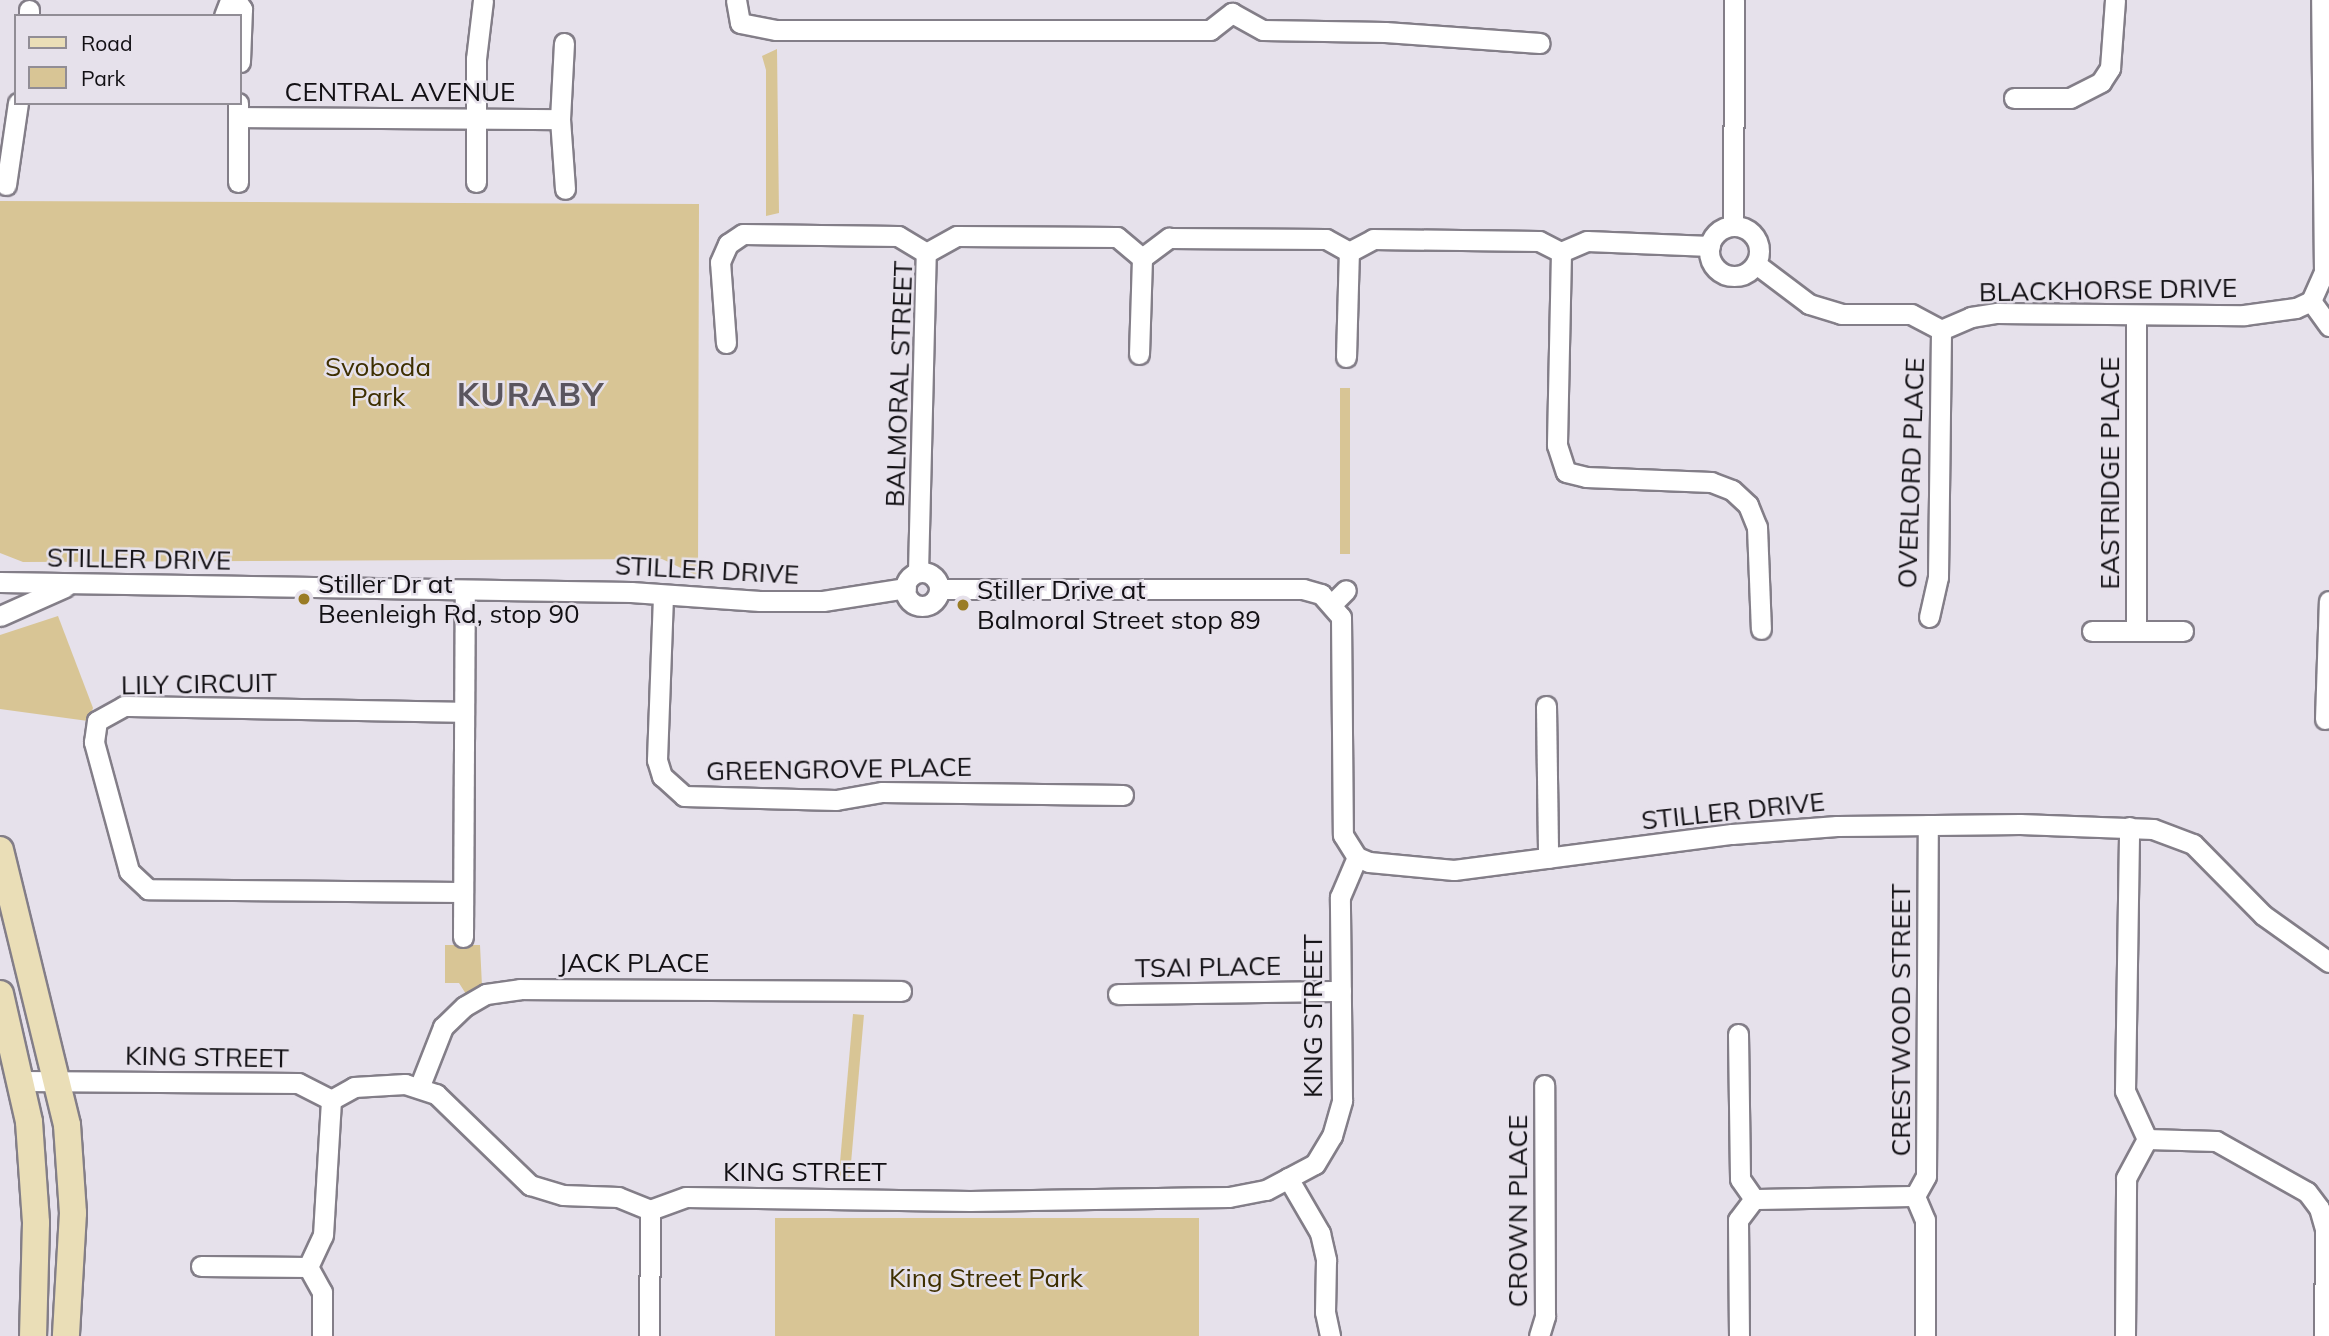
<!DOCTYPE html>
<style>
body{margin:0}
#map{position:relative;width:2329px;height:1336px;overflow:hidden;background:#e6e1eb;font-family:Mulish,sans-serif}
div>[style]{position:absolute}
.green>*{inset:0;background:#d8c595;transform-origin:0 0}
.roads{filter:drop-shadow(2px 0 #837e88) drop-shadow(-2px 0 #837e88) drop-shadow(0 2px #837e88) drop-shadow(0 -2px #837e88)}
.minor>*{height:19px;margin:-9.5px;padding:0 9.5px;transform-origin:9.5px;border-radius:9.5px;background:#fff}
.minor>.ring{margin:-9.5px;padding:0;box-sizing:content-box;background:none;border:19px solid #fff;border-radius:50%}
.secondary>*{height:26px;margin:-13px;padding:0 13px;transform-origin:13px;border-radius:13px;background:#eadeb7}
.dots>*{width:19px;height:19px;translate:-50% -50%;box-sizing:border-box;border:4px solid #e6e1eb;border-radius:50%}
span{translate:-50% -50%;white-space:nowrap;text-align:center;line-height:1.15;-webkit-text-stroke:5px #e6e1eb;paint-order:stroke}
.street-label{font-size:26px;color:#121014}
.park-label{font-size:26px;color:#3e2f00}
.poi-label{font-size:26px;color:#121014}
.left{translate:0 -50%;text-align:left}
.district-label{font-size:33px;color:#5a555e;font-weight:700;letter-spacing:2px}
.legend{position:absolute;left:14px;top:14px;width:228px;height:91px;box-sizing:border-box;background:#e6e1eb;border:2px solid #918d95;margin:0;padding:9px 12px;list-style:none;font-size:21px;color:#121014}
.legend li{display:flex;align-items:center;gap:14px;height:35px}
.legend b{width:35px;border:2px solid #918d95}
</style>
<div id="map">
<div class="green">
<i style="clip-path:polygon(777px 49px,779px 213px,766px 216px,766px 70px,762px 56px)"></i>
<i style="clip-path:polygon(0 201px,699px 204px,698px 576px,662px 559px,23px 562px,0 553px)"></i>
<i style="left:1340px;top:388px;width:10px;height:166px"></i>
<i style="clip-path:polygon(58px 616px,93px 708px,88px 721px,0 709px,0 635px)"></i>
<i style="clip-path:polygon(445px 945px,480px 945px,482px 986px,466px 994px,459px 983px,445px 983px)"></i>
<i style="left:853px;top:1014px;width:11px;height:166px;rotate:5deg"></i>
<i style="left:1199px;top:1218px;width:118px;height:424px;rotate:90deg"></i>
</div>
<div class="roads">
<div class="minor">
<i style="left:236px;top:0;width:11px;rotate:56deg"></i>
<i style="left:242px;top:9px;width:53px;rotate:92.2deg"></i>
<i style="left:736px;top:0;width:23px;rotate:80deg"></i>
<i style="left:740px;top:23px;width:37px;rotate:11deg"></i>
<i style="left:776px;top:30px;width:434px"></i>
<i style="left:1210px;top:30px;width:28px;rotate:-38deg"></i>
<i style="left:1232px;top:13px;width:35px;rotate:29deg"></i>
<i style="left:1263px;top:30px;width:122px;rotate:0.9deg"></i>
<i style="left:1385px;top:32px;width:155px;rotate:4.1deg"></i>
<i style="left:29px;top:16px;width:6px;rotate:-90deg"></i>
<i style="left:224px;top:16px;width:17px;rotate:-69deg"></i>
<i style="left:564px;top:43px;width:76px;rotate:93deg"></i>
<i style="left:560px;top:119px;width:70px;rotate:85.9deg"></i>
<i style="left:2014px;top:98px;width:56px"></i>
<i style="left:2070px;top:98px;width:35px;rotate:-27deg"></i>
<i style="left:2101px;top:82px;width:17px;rotate:-57deg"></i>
<i style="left:2110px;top:68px;width:68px;rotate:-85.8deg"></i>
<i style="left:238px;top:103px;width:79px;rotate:90deg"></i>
<i style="left:240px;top:117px;width:320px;rotate:0.4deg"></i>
<i style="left:476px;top:182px;width:123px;rotate:-90deg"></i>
<i style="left:476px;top:59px;width:59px;rotate:-83.2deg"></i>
<i style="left:6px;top:185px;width:83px;rotate:-81.7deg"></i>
<i class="ring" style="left:1709px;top:226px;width:31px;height:31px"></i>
<i style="left:1733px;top:226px;width:226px;rotate:-89.7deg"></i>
<i style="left:1561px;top:252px;width:193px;rotate:91.2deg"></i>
<i style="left:1557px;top:445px;width:28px;rotate:72deg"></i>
<i style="left:1566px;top:472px;width:21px;rotate:14deg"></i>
<i style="left:1586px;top:477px;width:125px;rotate:2.3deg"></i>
<i style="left:1711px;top:482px;width:22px;rotate:21deg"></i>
<i style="left:1732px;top:490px;width:22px;rotate:43deg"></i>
<i style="left:1748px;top:505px;width:24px;rotate:68deg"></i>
<i style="left:1757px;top:527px;width:102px;rotate:87.8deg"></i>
<i style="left:1756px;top:264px;width:66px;rotate:37deg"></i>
<i style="left:1809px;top:304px;width:34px;rotate:17deg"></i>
<i style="left:1841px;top:314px;width:70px"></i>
<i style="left:1911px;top:314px;width:34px;rotate:28deg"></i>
<i style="left:1941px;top:330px;width:33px;rotate:-23deg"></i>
<i style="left:1971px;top:317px;width:26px;rotate:-9deg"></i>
<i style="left:1997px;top:313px;width:247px;rotate:0.5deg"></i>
<i style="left:2244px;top:315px;width:52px;rotate:-7.7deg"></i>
<i style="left:2296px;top:308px;width:17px;rotate:-25deg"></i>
<i style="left:2311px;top:301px;width:32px;rotate:-66deg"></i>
<i style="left:2324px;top:272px;width:272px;rotate:-90.6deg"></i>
<i style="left:2311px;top:301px;width:31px;rotate:54deg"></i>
<i style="left:726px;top:343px;width:81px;rotate:-94.2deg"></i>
<i style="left:720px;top:262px;width:20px;rotate:-66deg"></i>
<i style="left:728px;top:244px;width:18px;rotate:-34deg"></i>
<i style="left:743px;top:234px;width:155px;rotate:0.7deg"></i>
<i style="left:898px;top:236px;width:33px;rotate:31deg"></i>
<i style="left:1139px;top:354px;width:96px;rotate:-88.2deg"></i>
<i style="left:1346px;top:357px;width:105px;rotate:-88.4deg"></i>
<i style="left:918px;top:572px;width:319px;rotate:-88.6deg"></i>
<i style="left:926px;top:253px;width:35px;rotate:-29deg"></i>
<i style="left:957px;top:236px;width:160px;rotate:0.4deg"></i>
<i style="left:1117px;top:237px;width:33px;rotate:40deg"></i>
<i style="left:1142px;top:258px;width:34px;rotate:-37deg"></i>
<i style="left:1169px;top:238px;width:157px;rotate:0.4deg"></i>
<i style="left:1326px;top:239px;width:26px;rotate:29deg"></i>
<i style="left:1349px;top:252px;width:27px;rotate:-28deg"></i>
<i style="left:1373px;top:239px;width:166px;rotate:0.7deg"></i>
<i style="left:1539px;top:241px;width:25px;rotate:27deg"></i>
<i style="left:1561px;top:252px;width:28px;rotate:-23deg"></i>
<i style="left:1587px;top:241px;width:123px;rotate:2.3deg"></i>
<i class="ring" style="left:905px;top:572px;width:15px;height:15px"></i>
<i style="left:0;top:582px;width:631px;rotate:0.91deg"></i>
<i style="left:631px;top:592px;width:129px;rotate:4deg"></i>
<i style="left:760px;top:601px;width:63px"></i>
<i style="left:823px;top:601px;width:84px;rotate:-8.9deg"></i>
<i style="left:939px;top:589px;width:364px"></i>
<i style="left:1303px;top:589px;width:19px;rotate:16deg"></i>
<i style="left:1321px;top:594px;width:30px;rotate:49deg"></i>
<i style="left:1341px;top:617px;width:218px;rotate:89.5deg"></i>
<i style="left:1343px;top:835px;width:26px;rotate:58deg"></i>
<i style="left:1357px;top:857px;width:13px;rotate:23deg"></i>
<i style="left:1369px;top:862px;width:85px;rotate:5.4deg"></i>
<i style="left:1454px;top:870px;width:280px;rotate:-7.4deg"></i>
<i style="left:1732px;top:834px;width:105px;rotate:-4.4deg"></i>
<i style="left:1837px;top:826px;width:183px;rotate:-0.6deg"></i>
<i style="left:2020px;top:824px;width:133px;rotate:2.2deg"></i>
<i style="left:2153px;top:829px;width:43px;rotate:20.6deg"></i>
<i style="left:2193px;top:844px;width:100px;rotate:45.4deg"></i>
<i style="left:2263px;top:915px;width:81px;rotate:35.5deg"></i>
<i style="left:663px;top:596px;width:164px;rotate:92.1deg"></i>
<i style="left:657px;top:760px;width:17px;rotate:73deg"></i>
<i style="left:662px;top:776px;width:30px;rotate:42deg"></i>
<i style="left:684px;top:796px;width:152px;rotate:1.5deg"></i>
<i style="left:836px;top:800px;width:47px;rotate:-9.9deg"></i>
<i style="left:882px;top:792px;width:241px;rotate:0.7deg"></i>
<i style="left:1333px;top:603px;width:18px;rotate:-45deg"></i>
<i style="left:0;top:616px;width:71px;rotate:-24deg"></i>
<i style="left:1929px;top:617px;width:41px;rotate:-77.3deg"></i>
<i style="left:1938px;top:577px;width:247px;rotate:-89.3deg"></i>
<i style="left:2092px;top:631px;width:91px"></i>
<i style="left:2136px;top:631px;width:316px;rotate:-90deg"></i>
<i style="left:1546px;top:706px;width:152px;rotate:89.2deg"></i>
<i style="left:2325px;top:719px;width:118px;rotate:-88.1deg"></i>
<i style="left:461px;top:892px;width:313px;rotate:-179.5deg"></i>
<i style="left:148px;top:889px;width:26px;rotate:-137deg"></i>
<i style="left:129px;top:871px;width:134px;rotate:-105.2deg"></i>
<i style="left:94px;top:742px;width:21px;rotate:-82deg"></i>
<i style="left:97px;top:721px;width:31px;rotate:-29deg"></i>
<i style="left:124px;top:706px;width:339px;rotate:1deg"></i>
<i style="left:463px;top:937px;width:346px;rotate:-89.7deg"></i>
<i style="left:1118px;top:994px;width:223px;rotate:-0.8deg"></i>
<i style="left:1738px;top:1034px;width:145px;rotate:89.2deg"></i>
<i style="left:1740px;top:1179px;width:24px;rotate:55deg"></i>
<i style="left:22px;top:1081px;width:276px;rotate:0.4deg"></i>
<i style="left:298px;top:1083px;width:37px;rotate:27deg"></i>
<i style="left:331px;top:1100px;width:26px;rotate:-29deg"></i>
<i style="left:354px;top:1087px;width:51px;rotate:-3.4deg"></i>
<i style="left:405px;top:1084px;width:33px;rotate:18deg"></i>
<i style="left:436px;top:1094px;width:131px;rotate:44.1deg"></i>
<i style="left:530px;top:1185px;width:34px;rotate:17deg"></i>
<i style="left:563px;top:1195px;width:55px;rotate:2.1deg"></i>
<i style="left:618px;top:1197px;width:35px;rotate:22deg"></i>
<i style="left:650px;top:1210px;width:38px;rotate:-20deg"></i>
<i style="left:686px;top:1197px;width:284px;rotate:0.8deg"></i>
<i style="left:970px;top:1201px;width:259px;rotate:-0.9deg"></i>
<i style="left:1229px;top:1197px;width:38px;rotate:-11deg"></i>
<i style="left:1266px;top:1190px;width:55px;rotate:-28deg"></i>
<i style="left:1315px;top:1164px;width:33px;rotate:-59deg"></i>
<i style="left:1332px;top:1136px;width:37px;rotate:-74deg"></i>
<i style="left:1342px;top:1100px;width:203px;rotate:-90.6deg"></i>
<i style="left:1340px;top:897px;width:43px;rotate:-67deg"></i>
<i style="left:419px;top:1088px;width:66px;rotate:-68.5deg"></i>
<i style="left:443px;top:1027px;width:30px;rotate:-44deg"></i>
<i style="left:465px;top:1006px;width:24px;rotate:-30deg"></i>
<i style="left:486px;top:994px;width:34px;rotate:-8deg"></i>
<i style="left:520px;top:989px;width:381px;rotate:0.3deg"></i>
<i style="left:2147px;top:1139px;width:69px;rotate:1.7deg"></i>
<i style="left:2216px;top:1141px;width:104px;rotate:29.3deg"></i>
<i style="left:2307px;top:1192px;width:20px;rotate:53deg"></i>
<i style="left:2319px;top:1208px;width:22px;rotate:74deg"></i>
<i style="left:2325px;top:1229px;width:107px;rotate:90.5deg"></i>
<i style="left:1288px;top:1178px;width:64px;rotate:59.8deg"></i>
<i style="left:1320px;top:1233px;width:28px;rotate:77deg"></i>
<i style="left:1326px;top:1260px;width:52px;rotate:91.1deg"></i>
<i style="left:1325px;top:1312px;width:25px;rotate:78deg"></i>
<i style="left:201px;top:1266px;width:107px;rotate:0.5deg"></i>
<i style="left:322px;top:1336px;width:44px;rotate:-90deg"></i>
<i style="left:322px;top:1292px;width:29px;rotate:-119deg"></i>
<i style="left:308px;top:1267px;width:35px;rotate:-65deg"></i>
<i style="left:323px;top:1235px;width:135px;rotate:-86.6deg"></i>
<i style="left:649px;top:1336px;width:126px;rotate:-89.5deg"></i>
<i style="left:1539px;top:1336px;width:21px;rotate:-73deg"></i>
<i style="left:1545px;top:1316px;width:231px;rotate:-90.2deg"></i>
<i style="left:1739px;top:1336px;width:116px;rotate:-90.5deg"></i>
<i style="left:1738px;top:1220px;width:26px;rotate:-53deg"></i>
<i style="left:1754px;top:1199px;width:161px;rotate:-1.1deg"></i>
<i style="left:1925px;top:1336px;width:116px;rotate:-90deg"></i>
<i style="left:1925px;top:1220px;width:26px;rotate:-113deg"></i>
<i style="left:1915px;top:1196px;width:23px;rotate:-61deg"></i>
<i style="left:1926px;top:1176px;width:351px;rotate:-89.7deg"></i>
<i style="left:2125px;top:1336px;width:158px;rotate:-89.6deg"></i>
<i style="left:2126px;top:1178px;width:44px;rotate:-61.7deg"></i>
<i style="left:2147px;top:1139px;width:53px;rotate:-114.6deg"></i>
<i style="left:2125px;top:1091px;width:264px;rotate:-89.1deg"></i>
</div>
<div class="secondary">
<i style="left:0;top:850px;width:283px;rotate:76.3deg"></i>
<i style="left:67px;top:1125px;width:88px;rotate:86.1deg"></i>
<i style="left:73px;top:1213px;width:123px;rotate:93.3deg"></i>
<i style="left:0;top:994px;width:131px;rotate:77.2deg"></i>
<i style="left:29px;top:1122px;width:101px;rotate:86deg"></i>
<i style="left:36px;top:1223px;width:113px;rotate:91.5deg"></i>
</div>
</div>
<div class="dots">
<i style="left:304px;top:599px;background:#9a7c25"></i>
<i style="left:963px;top:605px;background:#9a7c25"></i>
</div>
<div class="street-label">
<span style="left:400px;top:92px">CENTRAL AVENUE</span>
<span style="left:2108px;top:290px;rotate:-1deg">BLACKHORSE DRIVE</span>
<span style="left:899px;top:384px;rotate:-88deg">BALMORAL STREET</span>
<span style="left:1911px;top:473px;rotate:-88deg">OVERLORD PLACE</span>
<span style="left:2110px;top:473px;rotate:-90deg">EASTRIDGE PLACE</span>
<span style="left:139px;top:559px;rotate:1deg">STILLER DRIVE</span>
<span style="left:707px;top:570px;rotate:3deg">STILLER DRIVE</span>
<span style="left:199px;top:684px;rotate:-1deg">LILY CIRCUIT</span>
<span style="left:839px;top:769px;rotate:-1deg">GREENGROVE PLACE</span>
<span style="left:1733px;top:811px;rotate:-6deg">STILLER DRIVE</span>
<span style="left:634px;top:963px">JACK PLACE</span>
<span style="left:1208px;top:967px;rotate:-1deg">TSAI PLACE</span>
<span style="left:1313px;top:1016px;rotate:-90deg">KING STREET</span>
<span style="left:1901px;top:1020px;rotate:-90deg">CRESTWOOD STREET</span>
<span style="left:207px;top:1057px;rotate:1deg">KING STREET</span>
<span style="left:805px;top:1172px">KING STREET</span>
<span style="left:1518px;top:1211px;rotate:-90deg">CROWN PLACE</span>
</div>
<div class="park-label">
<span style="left:378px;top:382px">Svoboda<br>Park</span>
<span style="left:986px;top:1278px">King Street Park</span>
</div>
<div class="poi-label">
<span class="left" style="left:318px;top:599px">Stiller Dr at<br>Beenleigh Rd, stop 90</span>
<span class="left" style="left:977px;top:605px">Stiller Drive at<br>Balmoral Street stop 89</span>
</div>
<div class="district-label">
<span style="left:531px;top:394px">KURABY</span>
</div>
<ul class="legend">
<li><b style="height:9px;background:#eadeb7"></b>Road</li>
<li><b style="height:19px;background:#d8c595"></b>Park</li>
</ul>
</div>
